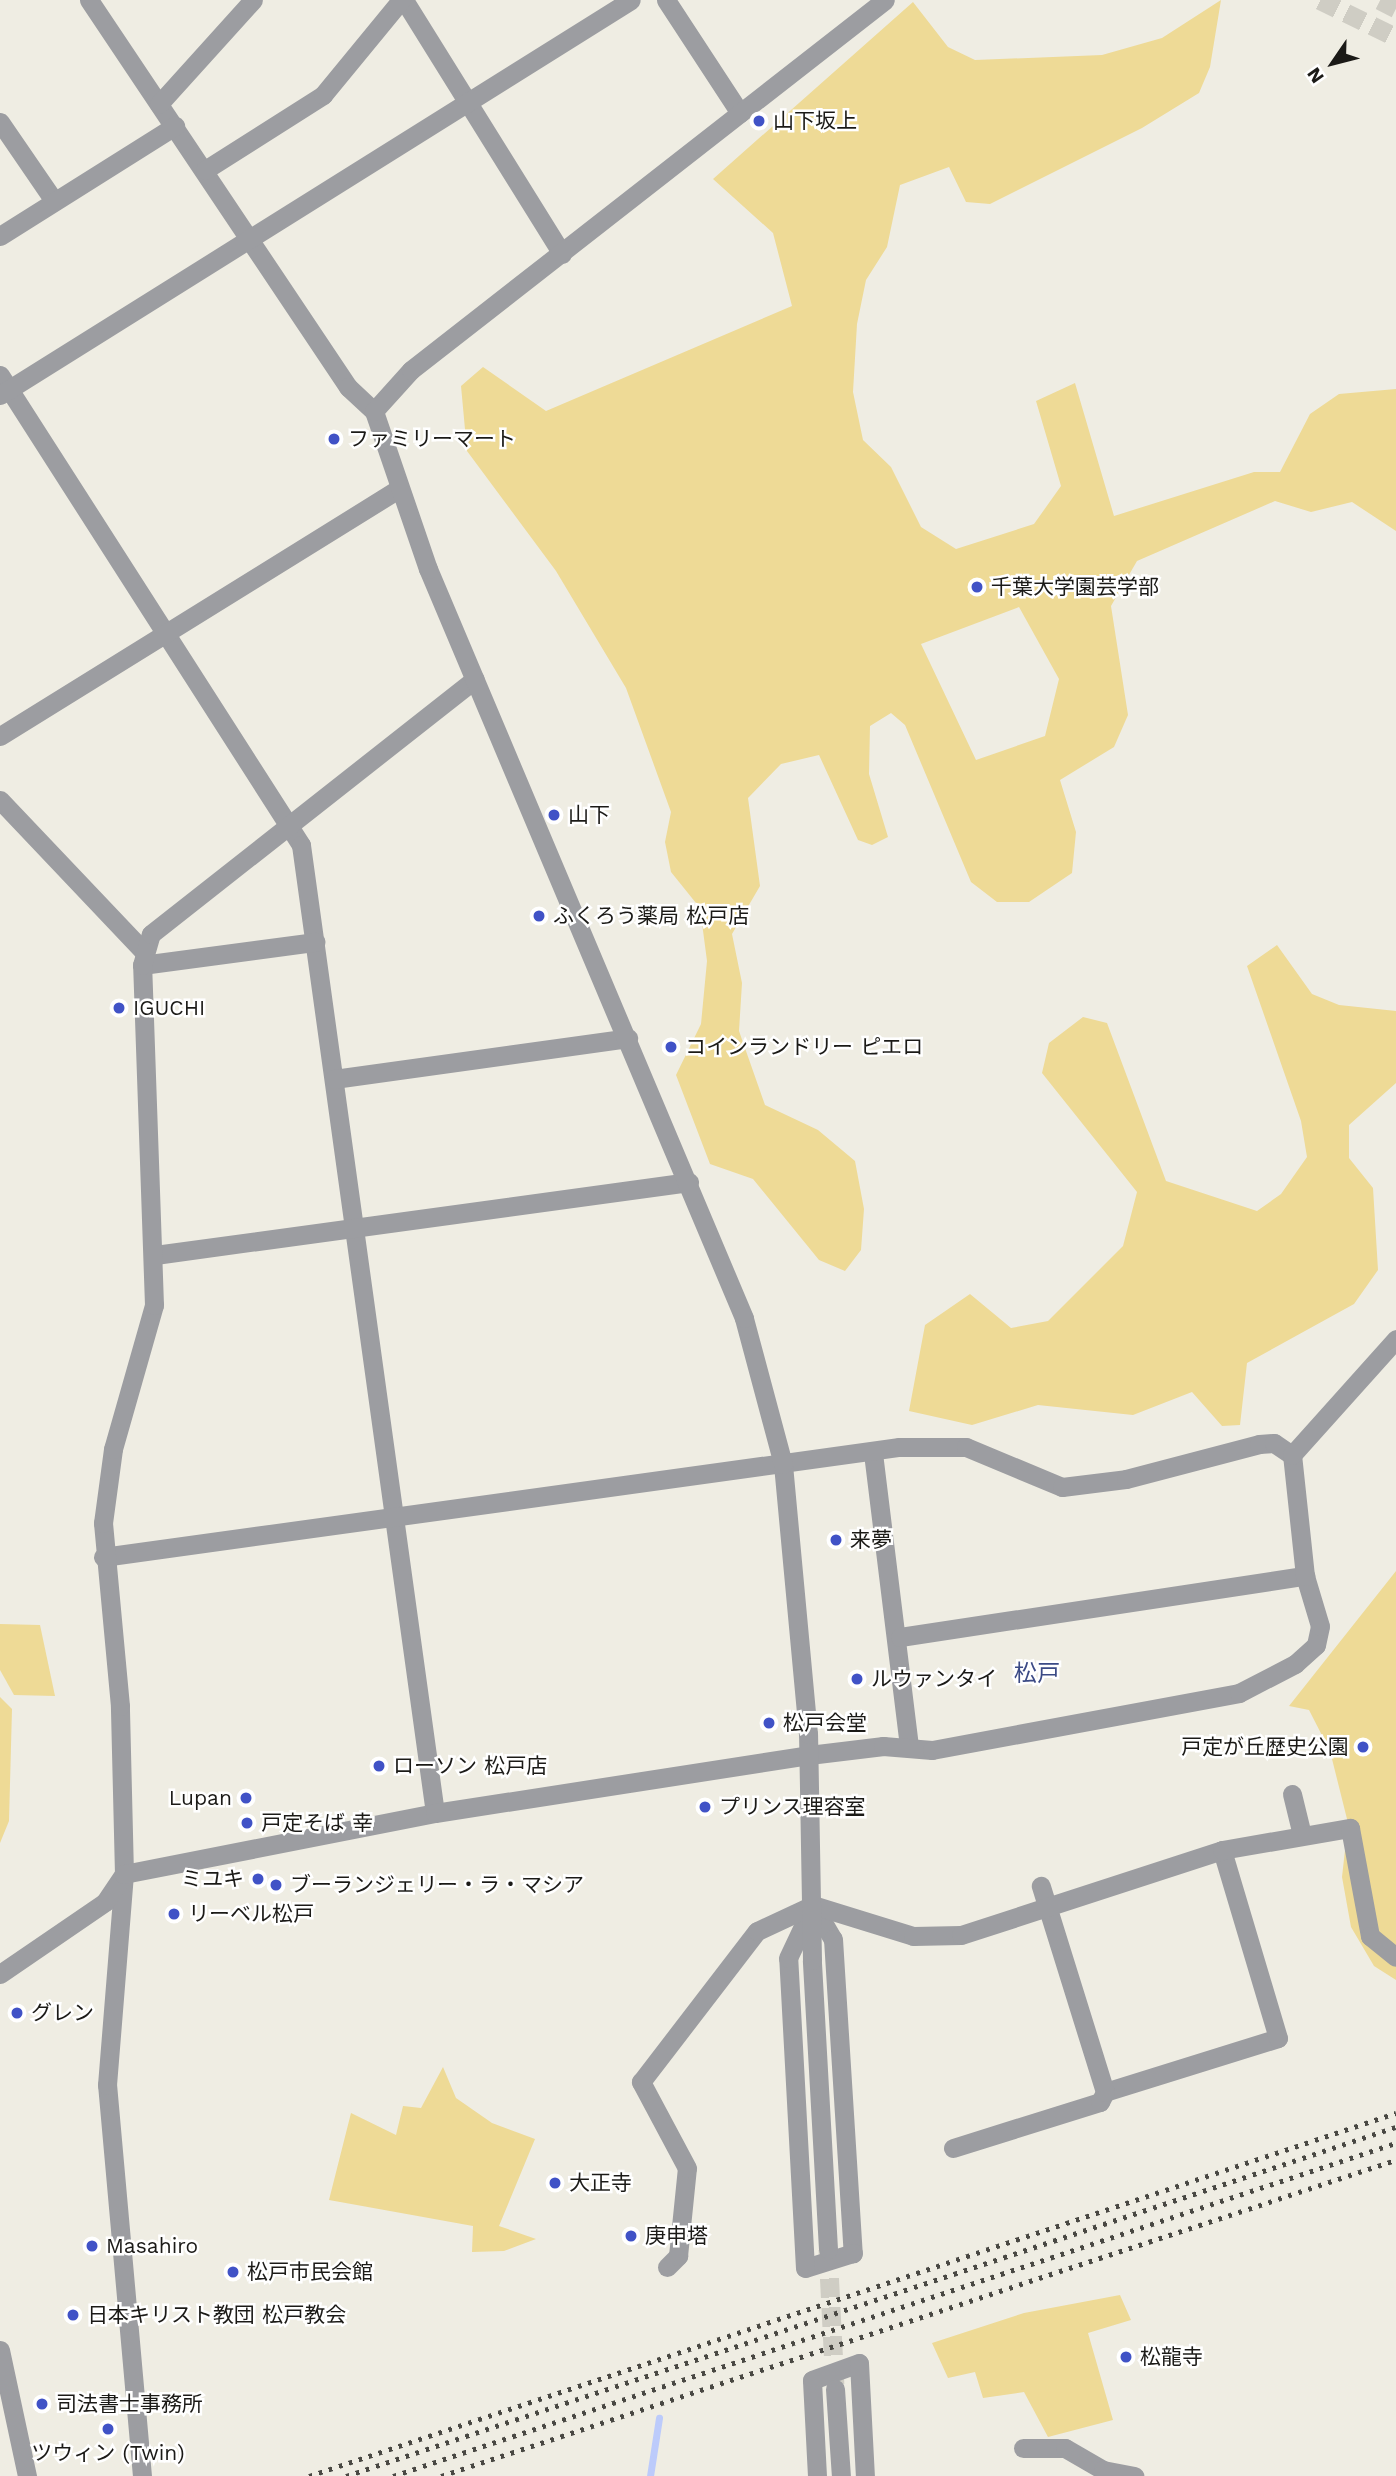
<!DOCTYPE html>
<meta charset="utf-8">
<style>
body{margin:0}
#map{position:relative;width:1396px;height:2476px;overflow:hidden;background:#efede3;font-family:"Work Sans","Noto Sans JP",sans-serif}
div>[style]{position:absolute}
.green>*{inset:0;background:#eeda96}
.stream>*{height:7px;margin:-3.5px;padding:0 3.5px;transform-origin:3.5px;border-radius:3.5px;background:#bccbfb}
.tertiary-tunnel>*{height:19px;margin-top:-9.5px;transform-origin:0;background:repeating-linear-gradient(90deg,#cfcdc4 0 19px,transparent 0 29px)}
.trunk-tunnel>*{height:19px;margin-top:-9.5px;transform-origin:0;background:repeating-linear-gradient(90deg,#cfcdc4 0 19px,transparent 0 29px)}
.minor>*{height:19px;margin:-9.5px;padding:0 9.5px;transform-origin:9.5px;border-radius:9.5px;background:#9c9da1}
.tertiary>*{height:19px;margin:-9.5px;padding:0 9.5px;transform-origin:9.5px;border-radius:9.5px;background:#9c9da1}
.rail>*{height:5px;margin-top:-2.5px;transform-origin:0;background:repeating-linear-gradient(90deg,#494843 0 3.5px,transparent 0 10.5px)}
.dots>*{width:19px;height:19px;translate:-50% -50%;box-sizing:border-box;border:4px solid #fff;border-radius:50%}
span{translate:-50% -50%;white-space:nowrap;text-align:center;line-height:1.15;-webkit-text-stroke:5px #fff;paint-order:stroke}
.poi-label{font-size:21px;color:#1b1a17}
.left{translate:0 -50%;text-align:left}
.right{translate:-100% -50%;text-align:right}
.neighbourhood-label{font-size:23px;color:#3b4a85}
.north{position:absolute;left:1298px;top:28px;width:70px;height:70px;-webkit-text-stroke:5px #fff;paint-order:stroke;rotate:235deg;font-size:19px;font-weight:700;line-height:28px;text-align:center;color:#1b1a17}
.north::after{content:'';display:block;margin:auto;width:24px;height:32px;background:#1b1a17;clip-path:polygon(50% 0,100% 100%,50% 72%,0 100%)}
</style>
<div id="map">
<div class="green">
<i style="clip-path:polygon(evenodd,1221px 0,1210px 67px,1199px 93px,1142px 128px,990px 204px,966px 202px,949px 167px,900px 185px,887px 247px,866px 280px,857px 324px,853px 392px,863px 440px,891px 467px,921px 527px,956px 549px,1034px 524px,1061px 486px,1036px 401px,1075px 383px,1114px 516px,1254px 472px,1280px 472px,1310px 414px,1339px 394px,1396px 389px,1396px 531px,1352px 502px,1311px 512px,1275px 501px,1137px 561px,1111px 606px,1128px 715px,1114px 747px,1060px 780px,1076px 832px,1072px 873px,1029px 902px,997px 902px,971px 882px,905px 725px,891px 713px,870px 726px,869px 774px,888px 837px,872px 845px,858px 840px,819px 755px,781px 764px,748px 798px,760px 886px,732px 934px,742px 983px,739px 1031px,765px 1105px,818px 1130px,855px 1161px,864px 1209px,861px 1250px,845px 1271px,819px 1260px,753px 1179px,710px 1164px,676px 1075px,701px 1024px,707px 961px,700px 908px,671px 872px,665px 842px,671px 812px,626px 688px,556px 571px,467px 451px,461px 386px,483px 367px,546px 411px,792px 306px,773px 233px,713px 179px,913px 2px,948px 47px,975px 60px,1102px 55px,1162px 38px,1221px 0,1019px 607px,1059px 679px,1045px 736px,976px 760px,921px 644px,1019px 607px)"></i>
<i style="clip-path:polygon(1277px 945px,1312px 994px,1339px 1005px,1396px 1011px,1396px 1083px,1349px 1125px,1349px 1158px,1373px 1188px,1378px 1270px,1354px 1304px,1247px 1363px,1240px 1425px,1222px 1426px,1192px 1392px,1133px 1415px,1038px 1405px,972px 1425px,909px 1411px,925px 1325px,970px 1294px,1011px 1328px,1048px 1321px,1123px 1246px,1137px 1192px,1042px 1073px,1049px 1043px,1083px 1017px,1107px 1023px,1166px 1181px,1257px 1211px,1281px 1194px,1307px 1157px,1301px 1121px,1247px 966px)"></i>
<i style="clip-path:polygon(1396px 1571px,1396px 1980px,1374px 1966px,1351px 1927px,1342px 1877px,1348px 1823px,1330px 1751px,1309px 1710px,1289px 1706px)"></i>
<i style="clip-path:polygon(0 1624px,40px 1625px,55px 1696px,14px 1695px,0 1670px)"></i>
<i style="clip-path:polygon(0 1697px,12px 1709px,9px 1821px,0 1843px)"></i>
<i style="clip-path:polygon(443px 2067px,456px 2098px,492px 2123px,535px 2139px,499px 2226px,536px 2239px,504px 2251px,472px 2252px,473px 2226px,329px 2200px,351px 2113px,396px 2135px,403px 2106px,421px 2108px)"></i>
<i style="clip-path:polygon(1120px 2295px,1131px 2320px,1088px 2333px,1113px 2420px,1048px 2437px,1024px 2392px,983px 2398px,975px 2372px,948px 2378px,932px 2343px,1024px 2313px)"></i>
</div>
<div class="stream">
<i style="left:650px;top:2476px;width:59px;rotate:-81.2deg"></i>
</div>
<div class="tertiary-tunnel">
<i style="left:828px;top:2249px;width:139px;rotate:87.1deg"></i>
</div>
<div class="trunk-tunnel">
<i style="left:1320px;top:0;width:85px;rotate:26deg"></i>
<i style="left:1380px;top:0;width:18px;rotate:27deg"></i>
</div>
<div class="minor">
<i style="left:89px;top:0;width:466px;rotate:56.2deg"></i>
<i style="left:348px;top:387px;width:35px;rotate:43deg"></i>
<i style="left:404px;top:0;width:299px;rotate:58.1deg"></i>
<i style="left:666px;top:0;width:135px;rotate:56.8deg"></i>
<i style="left:159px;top:104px;width:140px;rotate:-47.9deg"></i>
<i style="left:0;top:122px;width:96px;rotate:55.6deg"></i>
<i style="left:205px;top:170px;width:140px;rotate:-32.4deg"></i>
<i style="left:323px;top:95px;width:123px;rotate:-50.6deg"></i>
<i style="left:0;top:236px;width:207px;rotate:-32.2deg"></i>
<i style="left:0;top:375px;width:558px;rotate:57.36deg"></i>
<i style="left:301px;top:845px;width:977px;rotate:82.12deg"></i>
<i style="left:0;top:395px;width:744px;rotate:-32.05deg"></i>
<i style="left:0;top:736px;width:466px;rotate:-31.8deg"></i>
<i style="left:0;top:800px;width:209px;rotate:46.5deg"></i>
<i style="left:142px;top:965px;width:175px;rotate:-7.6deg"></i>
<i style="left:334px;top:1079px;width:297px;rotate:-7.9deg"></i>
<i style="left:155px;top:1255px;width:539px;rotate:-7.78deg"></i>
<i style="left:873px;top:1453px;width:294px;rotate:83deg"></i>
<i style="left:103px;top:1557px;width:804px;rotate:-7.87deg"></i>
<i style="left:899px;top:1447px;width:67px"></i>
<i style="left:966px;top:1447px;width:104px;rotate:22.6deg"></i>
<i style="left:1062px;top:1487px;width:64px;rotate:-7.1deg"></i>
<i style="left:1126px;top:1479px;width:138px;rotate:-14.7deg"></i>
<i style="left:1259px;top:1444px;width:15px;rotate:-4deg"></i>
<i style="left:1274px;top:1443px;width:22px;rotate:34deg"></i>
<i style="left:900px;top:1637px;width:410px;rotate:-8.6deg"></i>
<i style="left:809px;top:1755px;width:75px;rotate:-6.9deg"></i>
<i style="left:883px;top:1746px;width:49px;rotate:4.7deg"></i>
<i style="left:932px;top:1750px;width:312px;rotate:-10.5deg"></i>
<i style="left:1239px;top:1693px;width:63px;rotate:-27.4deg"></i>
<i style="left:1295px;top:1664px;width:28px;rotate:-42deg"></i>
<i style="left:1316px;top:1645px;width:19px;rotate:-78deg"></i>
<i style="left:1320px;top:1626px;width:52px;rotate:-106.7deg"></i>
<i style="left:1305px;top:1576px;width:122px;rotate:-96.1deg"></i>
<i style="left:1292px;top:1455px;width:156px;rotate:-48.1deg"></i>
<i style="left:1292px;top:1794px;width:42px;rotate:76.3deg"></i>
<i style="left:813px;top:1905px;width:39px;rotate:60deg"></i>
<i style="left:833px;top:1939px;width:315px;rotate:86.4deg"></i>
<i style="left:853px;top:2253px;width:50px;rotate:162.6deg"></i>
<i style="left:805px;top:2268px;width:310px;rotate:-93.1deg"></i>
<i style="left:788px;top:1958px;width:59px;rotate:-64.7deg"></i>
<i style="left:1105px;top:2092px;width:181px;rotate:-17.3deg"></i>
<i style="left:1278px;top:2038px;width:196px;rotate:-106.6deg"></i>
<i style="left:953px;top:2148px;width:154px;rotate:-17.4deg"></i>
<i style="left:1100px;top:2102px;width:11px;rotate:-63deg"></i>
<i style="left:1105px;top:2092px;width:216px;rotate:-107.3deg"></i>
<i style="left:667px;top:2267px;width:16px;rotate:-45deg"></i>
<i style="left:678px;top:2256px;width:88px;rotate:-84.2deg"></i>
<i style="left:687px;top:2168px;width:98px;rotate:-118.1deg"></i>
<i style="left:641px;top:2082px;width:190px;rotate:-52.5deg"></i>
<i style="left:757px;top:1931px;width:62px;rotate:-24.9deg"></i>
<i style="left:813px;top:1905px;width:105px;rotate:17.2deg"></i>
<i style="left:913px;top:1936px;width:48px;rotate:-1.2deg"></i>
<i style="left:961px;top:1935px;width:274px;rotate:-18deg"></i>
<i style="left:1222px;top:1850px;width:130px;rotate:-9.8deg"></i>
<i style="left:1350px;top:1828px;width:110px;rotate:79.5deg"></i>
<i style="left:1370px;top:1936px;width:33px;rotate:39deg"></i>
<i style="left:0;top:2350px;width:129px;rotate:77.9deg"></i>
<i style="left:1023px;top:2448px;width:42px"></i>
<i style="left:1065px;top:2448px;width:44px;rotate:30.1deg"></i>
<i style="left:1103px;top:2470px;width:32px;rotate:11deg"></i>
<i style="left:142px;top:2476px;width:393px;rotate:-95.1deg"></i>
<i style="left:107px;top:2085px;width:212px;rotate:-85.4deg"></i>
<i style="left:124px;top:1874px;width:168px;rotate:-91.4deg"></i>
<i style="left:120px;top:1706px;width:184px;rotate:-95.3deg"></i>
<i style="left:103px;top:1523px;width:75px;rotate:-82.3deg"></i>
<i style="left:113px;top:1449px;width:150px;rotate:-74.1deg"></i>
<i style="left:154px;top:1305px;width:340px;rotate:-92deg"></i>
<i style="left:142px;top:965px;width:32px;rotate:-74deg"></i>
<i style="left:817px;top:2476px;width:96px;rotate:-93deg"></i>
<i style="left:812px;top:2380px;width:50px;rotate:-19.9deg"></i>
<i style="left:859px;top:2363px;width:113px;rotate:87deg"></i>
</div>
<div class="tertiary">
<i style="left:151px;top:934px;width:412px;rotate:-38.2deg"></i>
<i style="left:0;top:1974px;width:127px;rotate:-34.4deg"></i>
<i style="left:105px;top:1902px;width:34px;rotate:-56deg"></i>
<i style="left:124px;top:1874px;width:317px;rotate:-11.1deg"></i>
<i style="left:435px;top:1813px;width:378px;rotate:-8.8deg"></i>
<i style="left:828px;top:2249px;width:289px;rotate:-93.2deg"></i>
<i style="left:812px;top:1960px;width:226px;rotate:-91deg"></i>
<i style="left:808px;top:1734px;width:271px;rotate:-95.3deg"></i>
<i style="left:783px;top:1464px;width:151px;rotate:-105deg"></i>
<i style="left:744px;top:1318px;width:813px;rotate:-112.87deg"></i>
<i style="left:428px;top:569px;width:167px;rotate:-108.9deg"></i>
<i style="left:374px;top:411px;width:55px;rotate:-47.9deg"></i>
<i style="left:411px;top:370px;width:601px;rotate:-37.98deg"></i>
<i style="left:835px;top:2389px;width:87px;rotate:86.1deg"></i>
</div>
<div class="rail">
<i style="left:309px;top:2476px;width:1146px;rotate:-18.47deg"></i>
<i style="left:346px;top:2476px;width:1106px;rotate:-18.39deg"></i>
<i style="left:393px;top:2476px;width:1057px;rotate:-18.37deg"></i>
<i style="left:441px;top:2476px;width:1006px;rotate:-18.31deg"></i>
</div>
<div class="dots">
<i style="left:759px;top:121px;background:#4052c6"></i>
<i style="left:334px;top:439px;background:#4052c6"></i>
<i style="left:977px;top:587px;background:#4052c6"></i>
<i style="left:554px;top:815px;background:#4052c6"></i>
<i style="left:539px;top:916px;background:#4052c6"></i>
<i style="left:119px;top:1008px;background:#4052c6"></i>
<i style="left:671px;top:1047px;background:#4052c6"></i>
<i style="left:836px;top:1540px;background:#4052c6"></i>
<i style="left:857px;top:1679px;background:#4052c6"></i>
<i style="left:769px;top:1723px;background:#4052c6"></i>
<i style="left:1363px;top:1747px;background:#4052c6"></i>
<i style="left:379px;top:1766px;background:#4052c6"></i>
<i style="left:246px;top:1798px;background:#4052c6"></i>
<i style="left:705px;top:1807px;background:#4052c6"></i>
<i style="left:247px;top:1823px;background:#4052c6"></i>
<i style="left:258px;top:1879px;background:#4052c6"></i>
<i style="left:276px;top:1885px;background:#4052c6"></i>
<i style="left:174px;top:1914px;background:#4052c6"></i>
<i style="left:17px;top:2013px;background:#4052c6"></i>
<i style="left:555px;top:2183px;background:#4052c6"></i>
<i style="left:631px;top:2236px;background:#4052c6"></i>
<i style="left:92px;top:2246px;background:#4052c6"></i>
<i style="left:233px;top:2272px;background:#4052c6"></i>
<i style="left:73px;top:2315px;background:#4052c6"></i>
<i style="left:1126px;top:2357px;background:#4052c6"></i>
<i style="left:42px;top:2404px;background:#4052c6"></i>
<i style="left:108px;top:2429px;background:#4052c6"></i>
</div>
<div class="poi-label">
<span class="left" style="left:773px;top:121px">山下坂上</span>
<span class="left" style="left:348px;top:439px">ファミリーマート</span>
<span class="left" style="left:991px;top:587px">千葉大学園芸学部</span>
<span class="left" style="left:568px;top:815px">山下</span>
<span class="left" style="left:553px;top:916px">ふくろう薬局 松戸店</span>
<span class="left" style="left:133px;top:1008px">IGUCHI</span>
<span class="left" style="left:685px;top:1047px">コインランドリー ピエロ</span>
<span class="left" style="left:850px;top:1540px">来夢</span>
<span class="left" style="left:871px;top:1679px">ルウァンタイ</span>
<span class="left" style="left:783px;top:1723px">松戸会堂</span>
<span class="right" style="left:1349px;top:1747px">戸定が丘歴史公園</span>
<span class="left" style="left:393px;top:1766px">ローソン 松戸店</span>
<span class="right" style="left:232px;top:1798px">Lupan</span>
<span class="left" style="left:719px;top:1807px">プリンス理容室</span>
<span class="left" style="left:261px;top:1823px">戸定そば 幸</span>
<span class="right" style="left:244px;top:1879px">ミユキ</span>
<span class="left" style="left:290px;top:1885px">ブーランジェリー・ラ・マシア</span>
<span class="left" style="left:188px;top:1914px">リーベル松戸</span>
<span class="left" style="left:31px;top:2013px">グレン</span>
<span class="left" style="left:569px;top:2183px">大正寺</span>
<span class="left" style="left:645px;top:2236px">庚申塔</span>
<span class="left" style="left:106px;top:2246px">Masahiro</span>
<span class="left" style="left:247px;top:2272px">松戸市民会館</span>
<span class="left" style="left:87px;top:2315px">日本キリスト教団 松戸教会</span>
<span class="left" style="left:1140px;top:2357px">松龍寺</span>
<span class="left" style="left:56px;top:2404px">司法書士事務所</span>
<span style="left:108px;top:2453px">ツウィン (Twin)</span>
</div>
<div class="neighbourhood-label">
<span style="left:1037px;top:1674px">松戸</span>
</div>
<div class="north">N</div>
</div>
